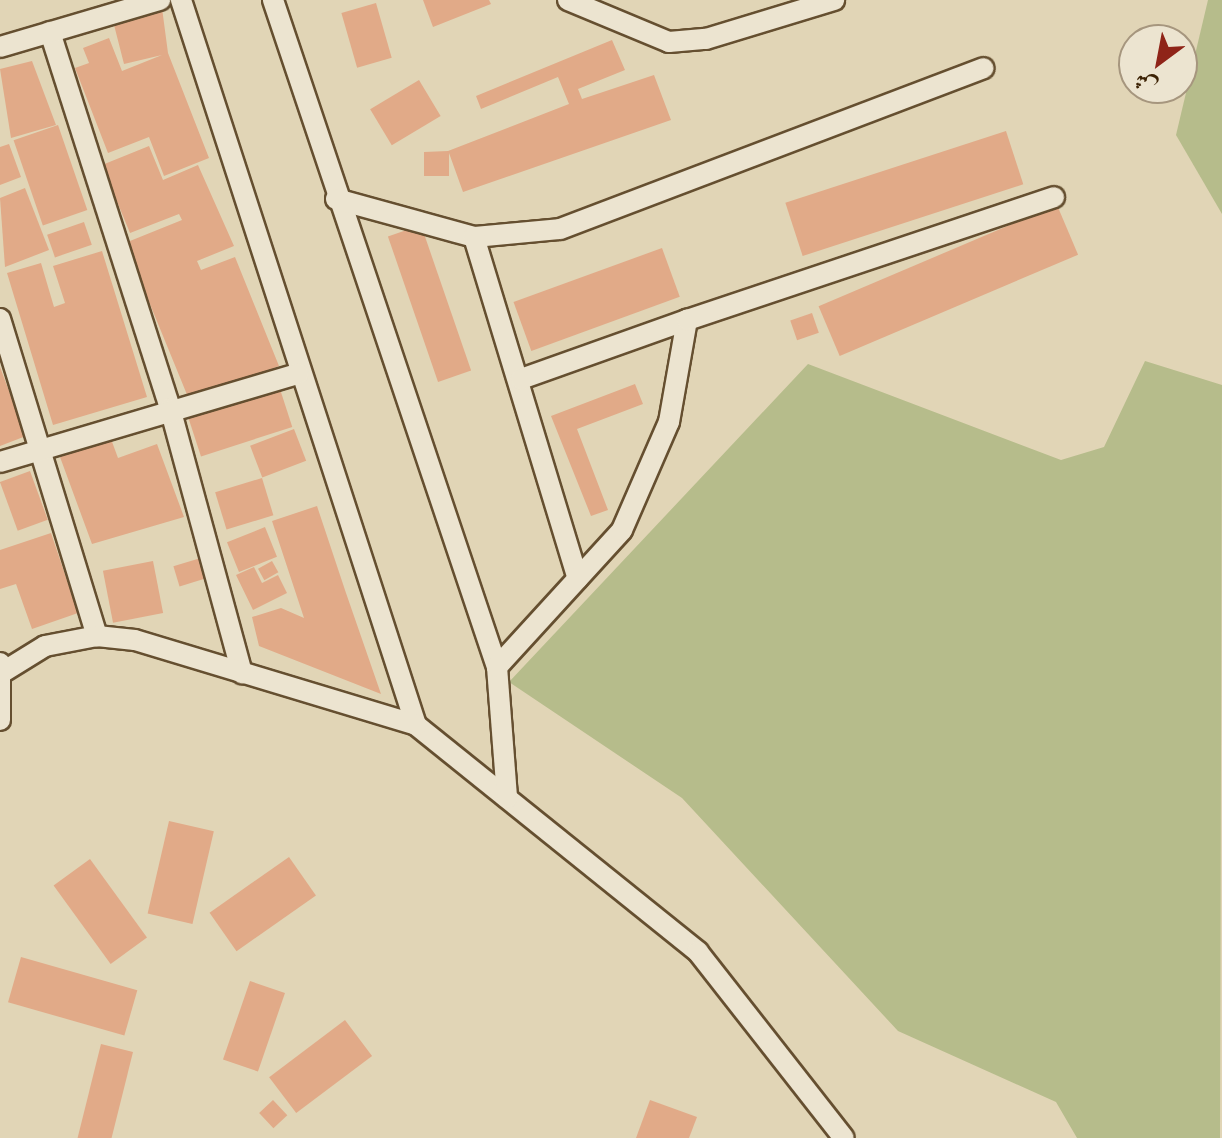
<!DOCTYPE html>
<meta charset="utf-8">
<style>
body{margin:0}
#map{position:relative;width:1222px;height:1138px;overflow:hidden;background:#e1d5b6;font-family:"IM FELL DW Pica",Amiri,serif}
div>[style]{position:absolute}
.green>*{inset:0;background:#b6bc8b}
.building>*{inset:0;background:#e1aa88;transform-origin:0 0}
.roads{filter:drop-shadow(2px 0 #654f30) drop-shadow(-2px 0 #654f30) drop-shadow(0 2px #654f30) drop-shadow(0 -2px #654f30)}
.street>*{height:20px;margin:-10px;padding:0 10px;transform-origin:10px;border-radius:10px;background:#ece4d0}
span{translate:-50% -50%;white-space:nowrap;text-align:center;line-height:1.15;-webkit-text-stroke:7px #ece4d0;paint-order:stroke}
.north{position:absolute;left:1118px;top:24px;width:80px;height:80px;box-sizing:border-box;background:#ece4d0;border:2px solid #a6967e;border-radius:50%;rotate:212deg;font-size:22px;font-weight:700;line-height:32px;text-align:center;color:#3c2204}
.north::after{content:'';display:block;margin:auto;width:28px;height:36px;background:#8f2418;clip-path:polygon(50% 0,100% 100%,50% 72%,0 100%)}
</style>
<div id="map">
<div class="green">
<i style="clip-path:polygon(1208px 0,1222px 0,1222px 214px,1176px 135px)"></i>
<i style="clip-path:polygon(1145px 361px,1222px 385px,1220px 1138px,1077px 1138px,1056px 1102px,898px 1031px,682px 798px,509px 682px,808px 364px,1061px 460px,1104px 447px)"></i>
</div>
<div class="building">
<i style="clip-path:polygon(423px 0,489px 0,491px 4px,433px 27px)"></i>
<i style="left:376px;top:3px;width:57px;height:36px;rotate:74deg"></i>
<i style="clip-path:polygon(162px 8px,168px 53px,209px 158px,164px 176px,149px 137px,108px 153px,75px 68px,89px 63px,83px 48px,109px 38px,122px 71px,162px 55px,124px 64px,113px 21px)"></i>
<i style="clip-path:polygon(612px 40px,625px 70px,578px 89px,582px 99px,654px 75px,671px 120px,463px 192px,449px 153px,449px 176px,424px 176px,424px 152px,448px 151px,569px 104px,558px 77px,481px 109px,476px 96px)"></i>
<i style="clip-path:polygon(32px 61px,56px 125px,11px 138px,0 69px)"></i>
<i style="left:419px;top:80px;width:42px;height:57px;rotate:59deg"></i>
<i style="left:58px;top:125px;width:90px;height:47px;rotate:71deg"></i>
<i style="left:1006px;top:131px;width:56px;height:232px;rotate:72deg"></i>
<i style="clip-path:polygon(9px 144px,21px 177px,0 185px,0 147px)"></i>
<i style="clip-path:polygon(149px 146px,163px 180px,198px 165px,234px 246px,197px 261px,201px 270px,235px 257px,279px 366px,190px 402px,125px 243px,182px 220px,179px 214px,130px 233px,102px 165px)"></i>
<i style="clip-path:polygon(25px 188px,49px 250px,5px 267px,0 198px)"></i>
<i style="left:1057px;top:205px;width:54px;height:259px;rotate:67deg"></i>
<i style="left:84px;top:222px;width:24px;height:39px;rotate:71deg"></i>
<i style="left:421px;top:225px;width:154px;height:35px;rotate:71deg"></i>
<i style="left:662px;top:248px;width:52px;height:158px;rotate:70deg"></i>
<i style="clip-path:polygon(102px 251px,147px 397px,53px 425px,7px 273px,41px 263px,54px 307px,65px 303px,53px 266px)"></i>
<i style="left:812px;top:313px;width:21px;height:23px;rotate:71deg"></i>
<i style="clip-path:polygon(0 367px,26px 436px,0 446px)"></i>
<i style="clip-path:polygon(635px 384px,643px 404px,577px 429px,608px 510px,591px 516px,551px 416px)"></i>
<i style="left:279px;top:386px;width:43px;height:96px;rotate:72deg"></i>
<i style="left:294px;top:429px;width:34px;height:47px;rotate:69deg"></i>
<i style="clip-path:polygon(111px 439px,118px 458px,157px 444px,184px 517px,92px 544px,60px 457px)"></i>
<i style="left:30px;top:471px;width:52px;height:32px;rotate:70deg"></i>
<i style="left:262px;top:478px;width:39px;height:49px;rotate:73deg"></i>
<i style="clip-path:polygon(317px 506px,346px 593px,381px 694px,259px 646px,252px 617px,281px 608px,304px 618px,272px 521px)"></i>
<i style="left:265px;top:527px;width:32px;height:41px;rotate:68deg"></i>
<i style="clip-path:polygon(51px 533px,78px 613px,32px 629px,16px 584px,0 589px,0 550px)"></i>
<i style="left:204px;top:557px;width:21px;height:32px;rotate:73deg"></i>
<i style="left:153px;top:561px;width:53px;height:51px;rotate:79deg"></i>
<i style="left:272px;top:561px;width:13px;height:16px;rotate:61deg"></i>
<i style="clip-path:polygon(254px 567px,262px 583px,278px 575px,287px 593px,253px 610px,236px 575px)"></i>
<i style="left:169px;top:821px;width:46px;height:95px;rotate:13deg"></i>
<i style="left:289px;top:857px;width:47px;height:97px;rotate:55deg"></i>
<i style="left:90px;top:859px;width:97px;height:45px;rotate:54deg"></i>
<i style="left:21px;top:957px;width:121px;height:47px;rotate:16deg"></i>
<i style="left:250px;top:981px;width:37px;height:83px;rotate:19deg"></i>
<i style="left:345px;top:1020px;width:45px;height:95px;rotate:53deg"></i>
<i style="left:101px;top:1044px;width:33px;height:97px;rotate:14deg"></i>
<i style="left:273px;top:1100px;width:21px;height:19px;rotate:47deg"></i>
<i style="clip-path:polygon(650px 1100px,697px 1117px,689px 1138px,636px 1138px)"></i>
</div>
<div class="roads">
<div class="street">
<i style="left:181px;top:0;width:762px;rotate:72.04deg"></i>
<i style="left:416px;top:725px;width:362px;rotate:38.8deg"></i>
<i style="left:698px;top:952px;width:236px;rotate:51.9deg"></i>
<i style="left:273px;top:0;width:704px;rotate:71.44deg"></i>
<i style="left:497px;top:667px;width:131px;rotate:85.6deg"></i>
<i style="left:568px;top:0;width:109px;rotate:22.6deg"></i>
<i style="left:669px;top:42px;width:37px;rotate:-5deg"></i>
<i style="left:706px;top:39px;width:134px;rotate:-16.9deg"></i>
<i style="left:50px;top:32px;width:395px;rotate:72.3deg"></i>
<i style="left:170px;top:408px;width:275px;rotate:74.8deg"></i>
<i style="left:0;top:47px;width:167px;rotate:-16.4deg"></i>
<i style="left:336px;top:199px;width:143px;rotate:15.4deg"></i>
<i style="left:474px;top:237px;width:86px;rotate:-5.3deg"></i>
<i style="left:560px;top:229px;width:453px;rotate:-20.8deg"></i>
<i style="left:474px;top:237px;width:357px;rotate:73.1deg"></i>
<i style="left:0;top:319px;width:332px;rotate:73deg"></i>
<i style="left:521px;top:379px;width:176px;rotate:-19.6deg"></i>
<i style="left:0;top:462px;width:311px;rotate:-16.5deg"></i>
<i style="left:0;top:663px;width:57px;rotate:90deg"></i>
<i style="left:497px;top:667px;width:185px;rotate:-47.6deg"></i>
<i style="left:622px;top:530px;width:118px;rotate:-66.5deg"></i>
<i style="left:669px;top:422px;width:104px;rotate:-80deg"></i>
<i style="left:687px;top:320px;width:387px;rotate:-18.5deg"></i>
<i style="left:3px;top:672px;width:49px;rotate:-31.8deg"></i>
<i style="left:45px;top:646px;width:53px;rotate:-10.9deg"></i>
<i style="left:97px;top:636px;width:38px;rotate:6deg"></i>
<i style="left:135px;top:640px;width:294px;rotate:16.8deg"></i>
</div>
</div>
<div class="north">ش</div>
</div>
